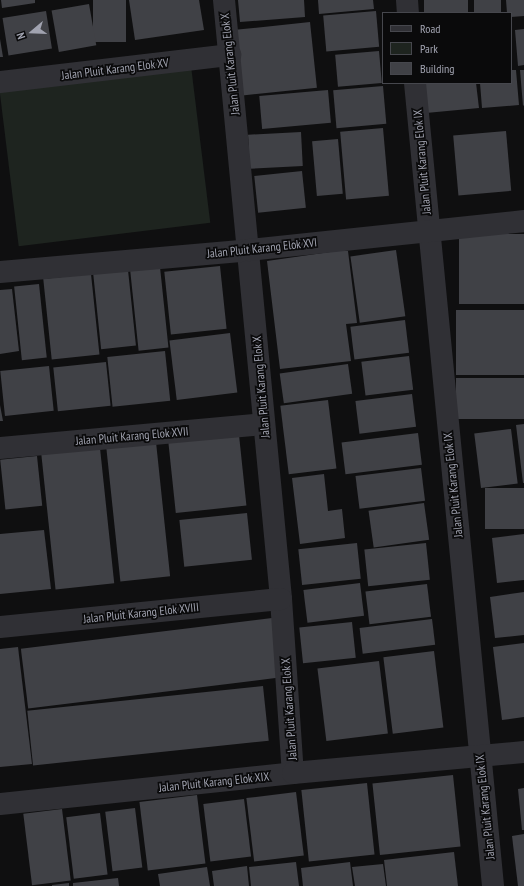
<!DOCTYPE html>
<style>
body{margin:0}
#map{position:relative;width:524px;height:886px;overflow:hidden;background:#0f0f10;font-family:"PT Sans Narrow",sans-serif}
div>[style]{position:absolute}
.green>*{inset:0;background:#1e241f;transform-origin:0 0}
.building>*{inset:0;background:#404146;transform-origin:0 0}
.minor>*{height:22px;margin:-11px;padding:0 11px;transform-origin:11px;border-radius:11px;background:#303035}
span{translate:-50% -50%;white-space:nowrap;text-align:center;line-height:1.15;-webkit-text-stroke:3.5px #0a0a0b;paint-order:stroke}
.street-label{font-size:12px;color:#a1a3b0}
.legend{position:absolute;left:382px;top:12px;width:130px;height:72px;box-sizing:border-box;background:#0a0a0b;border:1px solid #46474d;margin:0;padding:5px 7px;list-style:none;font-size:12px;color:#a1a3b0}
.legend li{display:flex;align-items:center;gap:8px;height:20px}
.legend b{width:20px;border:1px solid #46474d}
.north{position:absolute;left:12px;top:12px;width:40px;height:40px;-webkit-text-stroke:3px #0a0a0b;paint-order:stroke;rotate:251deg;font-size:11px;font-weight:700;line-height:16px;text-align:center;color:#a1a3b0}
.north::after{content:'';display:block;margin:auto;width:14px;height:18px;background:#a1a3b0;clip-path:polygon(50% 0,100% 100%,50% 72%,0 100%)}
</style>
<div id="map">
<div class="green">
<i style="left:191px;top:66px;width:158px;height:193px;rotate:83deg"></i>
</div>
<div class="building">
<i style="clip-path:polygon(1px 0,35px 0,35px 3px,2px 8px)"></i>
<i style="left:93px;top:0;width:33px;height:42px"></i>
<i style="clip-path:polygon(129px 0,199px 0,204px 30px,135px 40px)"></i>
<i style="clip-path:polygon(238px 0,304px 0,305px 17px,240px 22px)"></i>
<i style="clip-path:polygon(318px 0,373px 0,374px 9px,319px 14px)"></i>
<i style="left:424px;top:0;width:44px;height:13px"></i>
<i style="left:474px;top:0;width:27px;height:13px"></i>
<i style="clip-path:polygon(506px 0,524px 0,524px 16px,511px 17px,511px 13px,507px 13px)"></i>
<i style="left:89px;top:4px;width:42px;height:38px;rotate:80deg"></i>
<i style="left:46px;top:11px;width:38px;height:44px;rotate:81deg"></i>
<i style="left:376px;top:11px;width:36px;height:53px;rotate:85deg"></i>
<i style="left:310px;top:22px;width:66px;height:75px;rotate:84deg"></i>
<i style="clip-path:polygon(524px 29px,524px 65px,518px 66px,515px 30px)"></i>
<i style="clip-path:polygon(0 39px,3px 57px,0 57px)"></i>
<i style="left:379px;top:51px;width:32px;height:44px;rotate:85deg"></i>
<i style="clip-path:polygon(511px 70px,516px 70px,519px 105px,482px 108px,480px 83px,511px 83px)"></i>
<i style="clip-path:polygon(520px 70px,524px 70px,524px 105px,523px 106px)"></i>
<i style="clip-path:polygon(423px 83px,476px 83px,479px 108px,426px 113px)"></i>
<i style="left:383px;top:86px;width:38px;height:50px;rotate:85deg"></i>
<i style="left:328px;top:90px;width:33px;height:69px;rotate:85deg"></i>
<i style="left:383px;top:128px;width:68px;height:43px;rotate:85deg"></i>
<i style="left:506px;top:131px;width:60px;height:53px;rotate:85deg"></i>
<i style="left:301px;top:132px;width:34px;height:53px;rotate:87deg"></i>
<i style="left:338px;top:139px;width:55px;height:26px;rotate:85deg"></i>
<i style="left:302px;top:171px;width:37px;height:48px;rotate:84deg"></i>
<i style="left:524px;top:234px;width:70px;height:65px;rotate:90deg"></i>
<i style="left:396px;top:250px;width:67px;height:46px;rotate:82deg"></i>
<i style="clip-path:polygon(337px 251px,348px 251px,357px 323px,346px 324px,351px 361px,280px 369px,267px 261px)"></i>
<i style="left:220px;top:266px;width:63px;height:56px;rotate:84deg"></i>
<i style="left:160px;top:267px;width:81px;height:30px;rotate:84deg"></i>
<i style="left:128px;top:270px;width:76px;height:35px;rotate:84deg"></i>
<i style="left:91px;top:274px;width:81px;height:48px;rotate:84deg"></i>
<i style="left:39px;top:284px;width:74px;height:25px;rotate:84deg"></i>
<i style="clip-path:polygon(12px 289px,19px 351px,0 354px,0 290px)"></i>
<i style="left:524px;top:310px;width:65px;height:68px;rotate:90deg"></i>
<i style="left:405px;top:320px;width:33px;height:55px;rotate:83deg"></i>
<i style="left:230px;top:333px;width:60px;height:61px;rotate:83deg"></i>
<i style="left:165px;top:351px;width:50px;height:58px;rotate:84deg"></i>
<i style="left:409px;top:356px;width:34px;height:48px;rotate:83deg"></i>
<i style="left:106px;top:362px;width:44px;height:53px;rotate:84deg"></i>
<i style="left:348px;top:364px;width:30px;height:69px;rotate:82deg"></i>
<i style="left:49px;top:366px;width:45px;height:49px;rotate:84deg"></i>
<i style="left:524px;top:378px;width:41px;height:68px;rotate:90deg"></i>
<i style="left:412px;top:394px;width:33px;height:57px;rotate:83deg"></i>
<i style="left:328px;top:400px;width:69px;height:48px;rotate:83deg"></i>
<i style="clip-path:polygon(0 405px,3px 421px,0 421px)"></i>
<i style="clip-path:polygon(524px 424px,524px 483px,523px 483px,516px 425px)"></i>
<i style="left:511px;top:429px;width:55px;height:37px;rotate:83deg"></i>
<i style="left:418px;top:433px;width:32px;height:77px;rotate:83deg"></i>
<i style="left:239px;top:435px;width:71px;height:71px;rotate:84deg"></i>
<i style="left:156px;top:442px;width:135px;height:50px;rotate:84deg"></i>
<i style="left:100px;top:448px;width:136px;height:59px;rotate:84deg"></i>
<i style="left:37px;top:456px;width:50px;height:37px;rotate:84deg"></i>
<i style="left:421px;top:468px;width:33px;height:66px;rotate:83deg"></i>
<i style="clip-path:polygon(324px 474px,328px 511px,342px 509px,345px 538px,300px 544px,292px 478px)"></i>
<i style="left:524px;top:488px;width:41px;height:39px;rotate:90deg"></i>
<i style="left:424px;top:503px;width:37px;height:56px;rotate:82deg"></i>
<i style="left:247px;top:513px;width:47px;height:68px;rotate:84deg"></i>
<i style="clip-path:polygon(44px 530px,51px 589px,0 594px,0 534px)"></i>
<i style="clip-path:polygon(524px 534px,524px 580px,497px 583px,492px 538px)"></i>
<i style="left:357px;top:543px;width:36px;height:59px;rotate:84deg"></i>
<i style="left:426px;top:543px;width:37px;height:62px;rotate:84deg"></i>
<i style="left:360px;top:583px;width:33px;height:57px;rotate:83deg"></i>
<i style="left:427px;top:584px;width:33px;height:62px;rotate:83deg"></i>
<i style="clip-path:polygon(524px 592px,524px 635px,495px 638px,490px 597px)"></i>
<i style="left:272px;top:618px;width:60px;height:253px;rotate:83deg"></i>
<i style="left:432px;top:619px;width:26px;height:73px;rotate:83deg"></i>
<i style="left:352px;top:622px;width:36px;height:53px;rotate:84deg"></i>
<i style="clip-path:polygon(524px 643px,524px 717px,502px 720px,493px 647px)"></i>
<i style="clip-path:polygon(18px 647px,32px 764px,0 767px,0 649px)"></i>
<i style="left:434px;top:651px;width:77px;height:51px;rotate:83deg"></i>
<i style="left:379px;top:661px;width:73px;height:62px;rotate:83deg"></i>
<i style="left:263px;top:686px;width:55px;height:237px;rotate:84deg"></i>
<i style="left:453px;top:775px;width:72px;height:81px;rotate:84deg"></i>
<i style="left:367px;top:783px;width:72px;height:66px;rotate:84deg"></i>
<i style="clip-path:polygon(524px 788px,524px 830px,522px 830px,518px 789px)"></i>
<i style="left:296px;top:792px;width:64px;height:50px;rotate:83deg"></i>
<i style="left:197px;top:795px;width:69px;height:58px;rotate:83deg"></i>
<i style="left:244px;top:799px;width:58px;height:41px;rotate:83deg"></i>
<i style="left:135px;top:808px;width:60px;height:30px;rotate:83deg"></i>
<i style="left:62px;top:809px;width:72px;height:39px;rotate:83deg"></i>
<i style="left:100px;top:813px;width:62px;height:34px;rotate:83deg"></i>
<i style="clip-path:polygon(524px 834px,524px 886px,518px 886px,512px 836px)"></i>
<i style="clip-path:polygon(454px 852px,458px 886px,387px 886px,384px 860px)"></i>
<i style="clip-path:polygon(296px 862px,299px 886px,251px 886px,249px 867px)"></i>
<i style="clip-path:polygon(350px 862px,353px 886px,303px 886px,301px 868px)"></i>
<i style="clip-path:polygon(383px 864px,386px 886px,355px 886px,352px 867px)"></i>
<i style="clip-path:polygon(247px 866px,249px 886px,214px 886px,212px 871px)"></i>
<i style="clip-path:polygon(207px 867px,210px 886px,160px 886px,158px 874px)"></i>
<i style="clip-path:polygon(118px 878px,119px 886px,73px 886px,73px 883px)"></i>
<i style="clip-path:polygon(69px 883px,69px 886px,52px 886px,52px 885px)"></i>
</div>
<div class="minor">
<i style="left:224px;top:0;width:602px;rotate:84.56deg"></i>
<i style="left:281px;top:599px;width:174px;rotate:86.1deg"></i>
<i style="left:407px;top:0;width:13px;rotate:86deg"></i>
<i style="left:0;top:82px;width:232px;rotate:-6.7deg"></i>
<i style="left:415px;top:83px;width:807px;rotate:84.45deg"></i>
<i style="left:0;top:272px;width:250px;rotate:-5deg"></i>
<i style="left:249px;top:250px;width:277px;rotate:-6deg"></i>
<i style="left:0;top:448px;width:265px;rotate:-5.2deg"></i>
<i style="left:0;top:627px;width:282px;rotate:-5.7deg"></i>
<i style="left:0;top:804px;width:295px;rotate:-6deg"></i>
<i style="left:293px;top:773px;width:232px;rotate:-5.2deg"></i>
</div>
<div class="street-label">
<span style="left:230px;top:64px;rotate:-96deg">Jalan Pluit Karang Elok X</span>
<span style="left:115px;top:69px;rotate:-7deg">Jalan Pluit Karang Elok XV</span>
<span style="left:422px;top:162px;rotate:-95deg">Jalan Pluit Karang Elok IX</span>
<span style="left:262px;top:248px;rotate:-6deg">Jalan Pluit Karang Elok XVI</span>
<span style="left:261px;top:387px;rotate:-95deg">Jalan Pluit Karang Elok X</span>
<span style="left:132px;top:436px;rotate:-5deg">Jalan Pluit Karang Elok XVII</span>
<span style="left:453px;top:485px;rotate:-96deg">Jalan Pluit Karang Elok IX</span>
<span style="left:141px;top:613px;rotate:-6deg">Jalan Pluit Karang Elok XVIII</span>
<span style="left:289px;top:709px;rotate:-94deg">Jalan Pluit Karang Elok X</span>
<span style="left:214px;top:782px;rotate:-6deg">Jalan Pluit Karang Elok XIX</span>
<span style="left:485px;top:807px;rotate:-96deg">Jalan Pluit Karang Elok IX</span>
</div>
<ul class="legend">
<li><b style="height:5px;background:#303035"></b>Road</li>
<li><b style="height:11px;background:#1e241f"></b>Park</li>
<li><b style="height:11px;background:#404146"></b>Building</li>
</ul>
<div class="north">N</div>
</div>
